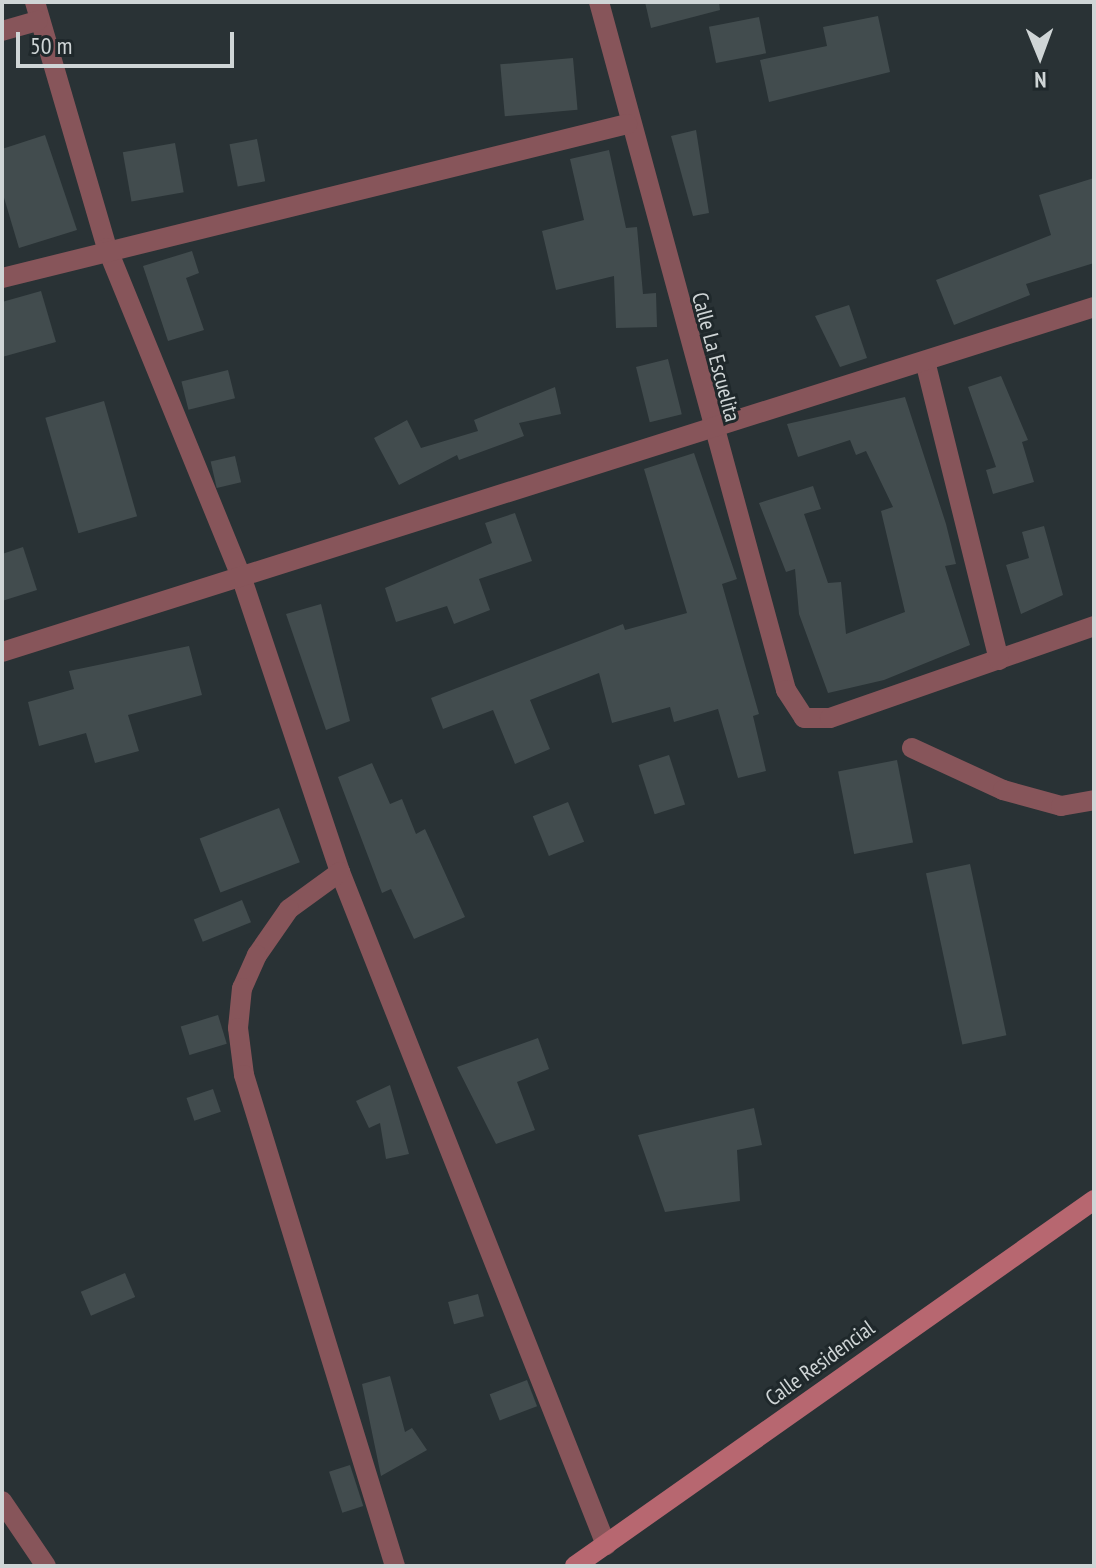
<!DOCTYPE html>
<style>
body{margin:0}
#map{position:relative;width:1096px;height:1568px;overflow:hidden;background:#293235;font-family:"PT Sans Narrow",sans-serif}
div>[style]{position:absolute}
.building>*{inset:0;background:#424c4e;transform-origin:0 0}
.minor>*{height:20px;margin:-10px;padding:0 10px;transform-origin:10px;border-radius:10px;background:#87555a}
.secondary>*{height:20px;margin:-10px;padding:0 10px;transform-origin:10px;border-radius:10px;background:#b76770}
span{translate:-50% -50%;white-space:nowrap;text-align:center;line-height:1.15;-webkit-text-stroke:6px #1f282b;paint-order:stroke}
.street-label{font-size:22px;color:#cfd5d6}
.frame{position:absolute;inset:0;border:4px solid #cfd5d6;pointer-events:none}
.north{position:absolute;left:1000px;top:16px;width:80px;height:80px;-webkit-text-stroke:6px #1f282b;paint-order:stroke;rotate:179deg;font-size:22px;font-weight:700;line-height:32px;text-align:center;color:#cfd5d6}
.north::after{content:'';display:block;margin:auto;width:28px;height:36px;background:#cfd5d6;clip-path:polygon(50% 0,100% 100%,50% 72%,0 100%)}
.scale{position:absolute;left:16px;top:32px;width:218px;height:36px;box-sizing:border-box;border:4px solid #cfd5d6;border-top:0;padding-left:10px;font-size:24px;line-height:28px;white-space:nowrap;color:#cfd5d6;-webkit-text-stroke:6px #1f282b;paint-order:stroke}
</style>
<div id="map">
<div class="building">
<i style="clip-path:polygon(645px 2px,719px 2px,720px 10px,651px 28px)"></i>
<i style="clip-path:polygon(878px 16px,890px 72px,769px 102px,760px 60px,827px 46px,823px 27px)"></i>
<i style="left:759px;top:17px;width:37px;height:51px;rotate:79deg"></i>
<i style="left:573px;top:58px;width:52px;height:73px;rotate:85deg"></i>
<i style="clip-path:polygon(696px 130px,709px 213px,693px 216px,671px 136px)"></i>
<i style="clip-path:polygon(45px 135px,77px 230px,19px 248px,2px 191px,2px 149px)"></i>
<i style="left:257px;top:139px;width:43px;height:28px;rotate:79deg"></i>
<i style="left:175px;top:143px;width:50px;height:53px;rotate:80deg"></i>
<i style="clip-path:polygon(609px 150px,626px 228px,637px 227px,643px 294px,656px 293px,657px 327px,616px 328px,614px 276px,556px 290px,542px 231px,584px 220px,570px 159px)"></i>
<i style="clip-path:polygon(1094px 178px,1094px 263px,1026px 284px,1030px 295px,954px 325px,936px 280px,1051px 235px,1039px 195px)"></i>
<i style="clip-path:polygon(192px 251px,199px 273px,186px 278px,204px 330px,168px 341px,143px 266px)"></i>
<i style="clip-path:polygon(41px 291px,56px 342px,2px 357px,2px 302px)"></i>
<i style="clip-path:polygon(849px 305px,867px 358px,840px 367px,815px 316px)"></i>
<i style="left:668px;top:359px;width:57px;height:33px;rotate:76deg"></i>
<i style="left:228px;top:370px;width:29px;height:48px;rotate:76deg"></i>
<i style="clip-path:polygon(1001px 376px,1028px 440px,1022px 442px,1034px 482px,993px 494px,986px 470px,996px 467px,968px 387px)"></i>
<i style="clip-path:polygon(555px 387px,561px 414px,519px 423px,524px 436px,459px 460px,457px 455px,399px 485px,374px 438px,407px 420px,421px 448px,478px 431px,474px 420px)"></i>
<i style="clip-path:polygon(905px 397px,946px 524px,956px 564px,945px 566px,970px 645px,884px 680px,828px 693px,799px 614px,795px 569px,786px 572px,759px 503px,813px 486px,821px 509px,804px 514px,828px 583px,841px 582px,846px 634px,905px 612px,881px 511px,893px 507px,866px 451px,856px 455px,850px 440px,798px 457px,787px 424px)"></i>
<i style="left:104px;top:401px;width:120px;height:61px;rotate:74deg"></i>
<i style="clip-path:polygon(694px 453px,737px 579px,722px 584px,759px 714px,753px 716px,766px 771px,738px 778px,718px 709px,674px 722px,670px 707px,612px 723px,599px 673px,530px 700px,550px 749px,515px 764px,493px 710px,443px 729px,431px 698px,623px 624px,625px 630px,687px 613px,644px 469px)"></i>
<i style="left:235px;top:456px;width:27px;height:25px;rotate:77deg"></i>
<i style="clip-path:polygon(515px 513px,532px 561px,479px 579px,490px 610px,454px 624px,447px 606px,396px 622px,385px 588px,492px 543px,485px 523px)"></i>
<i style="clip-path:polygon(1044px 526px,1063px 595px,1021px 614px,1006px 565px,1029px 558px,1022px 532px)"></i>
<i style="clip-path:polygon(23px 547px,37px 590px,2px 601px,2px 554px)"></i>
<i style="clip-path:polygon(321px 604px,350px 721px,326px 730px,286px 614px)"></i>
<i style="clip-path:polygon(189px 646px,202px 695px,128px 715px,139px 751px,95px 763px,86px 733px,39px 746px,28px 702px,74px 689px,69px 671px)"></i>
<i style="left:669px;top:755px;width:52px;height:32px;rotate:72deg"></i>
<i style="left:897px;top:760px;width:84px;height:60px;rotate:79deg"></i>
<i style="clip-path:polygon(372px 763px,390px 804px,402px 799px,416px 834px,425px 829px,465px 917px,414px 939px,391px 889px,382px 893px,338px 777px)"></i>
<i style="left:568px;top:802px;width:43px;height:38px;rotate:68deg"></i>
<i style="left:279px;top:808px;width:58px;height:85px;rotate:69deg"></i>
<i style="left:970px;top:864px;width:175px;height:45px;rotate:78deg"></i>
<i style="left:242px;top:900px;width:24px;height:52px;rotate:68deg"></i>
<i style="left:218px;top:1015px;width:30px;height:39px;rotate:73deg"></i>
<i style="clip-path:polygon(538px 1038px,549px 1069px,517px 1082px,535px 1130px,496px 1144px,457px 1067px)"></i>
<i style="clip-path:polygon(390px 1085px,409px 1154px,386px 1159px,380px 1123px,369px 1128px,356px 1101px)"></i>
<i style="left:213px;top:1089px;width:24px;height:28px;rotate:71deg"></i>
<i style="clip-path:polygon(754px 1108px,762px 1145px,737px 1150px,740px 1201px,665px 1212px,638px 1135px)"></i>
<i style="left:125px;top:1273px;width:26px;height:48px;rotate:67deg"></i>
<i style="left:478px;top:1294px;width:23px;height:31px;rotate:75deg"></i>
<i style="clip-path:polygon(390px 1376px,405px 1432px,412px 1428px,427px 1450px,381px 1476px,362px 1384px)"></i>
<i style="left:527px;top:1380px;width:28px;height:40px;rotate:69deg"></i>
<i style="left:350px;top:1465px;width:43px;height:22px;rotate:72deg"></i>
</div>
<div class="minor">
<i style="left:35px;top:2px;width:256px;rotate:73.7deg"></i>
<i style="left:107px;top:248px;width:357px;rotate:67.8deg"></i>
<i style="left:242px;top:579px;width:309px;rotate:71.5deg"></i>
<i style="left:340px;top:872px;width:724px;rotate:68.43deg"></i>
<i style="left:599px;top:2px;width:713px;rotate:74.79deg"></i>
<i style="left:786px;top:690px;width:33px;rotate:57deg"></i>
<i style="left:804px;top:718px;width:26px"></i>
<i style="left:830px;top:718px;width:280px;rotate:-19.2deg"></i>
<i style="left:2px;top:31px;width:37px;rotate:-16deg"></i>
<i style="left:2px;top:278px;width:644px;rotate:-13.84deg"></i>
<i style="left:926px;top:365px;width:304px;rotate:76.1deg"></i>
<i style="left:2px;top:652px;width:1145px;rotate:-17.53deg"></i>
<i style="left:912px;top:748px;width:100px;rotate:24.8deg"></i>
<i style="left:1003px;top:790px;width:60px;rotate:15.4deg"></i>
<i style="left:1061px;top:806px;width:34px;rotate:-10deg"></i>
<i style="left:340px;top:872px;width:63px;rotate:144deg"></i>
<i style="left:289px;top:909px;width:56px;rotate:124.8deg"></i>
<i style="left:257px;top:955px;width:36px;rotate:114deg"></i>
<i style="left:242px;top:988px;width:40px;rotate:95.7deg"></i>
<i style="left:238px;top:1028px;width:47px;rotate:82.7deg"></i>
<i style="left:244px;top:1075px;width:514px;rotate:72.91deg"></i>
<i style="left:2px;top:1501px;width:78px;rotate:55.9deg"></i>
</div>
<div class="secondary">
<i style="left:575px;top:1566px;width:635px;rotate:-35.19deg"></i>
</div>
<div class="street-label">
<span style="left:716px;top:357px;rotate:75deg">Calle La Escuelita</span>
<span style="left:820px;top:1363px;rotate:-36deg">Calle Residencial</span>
</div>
<div class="frame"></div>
<div class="north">N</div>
<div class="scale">50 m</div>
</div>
